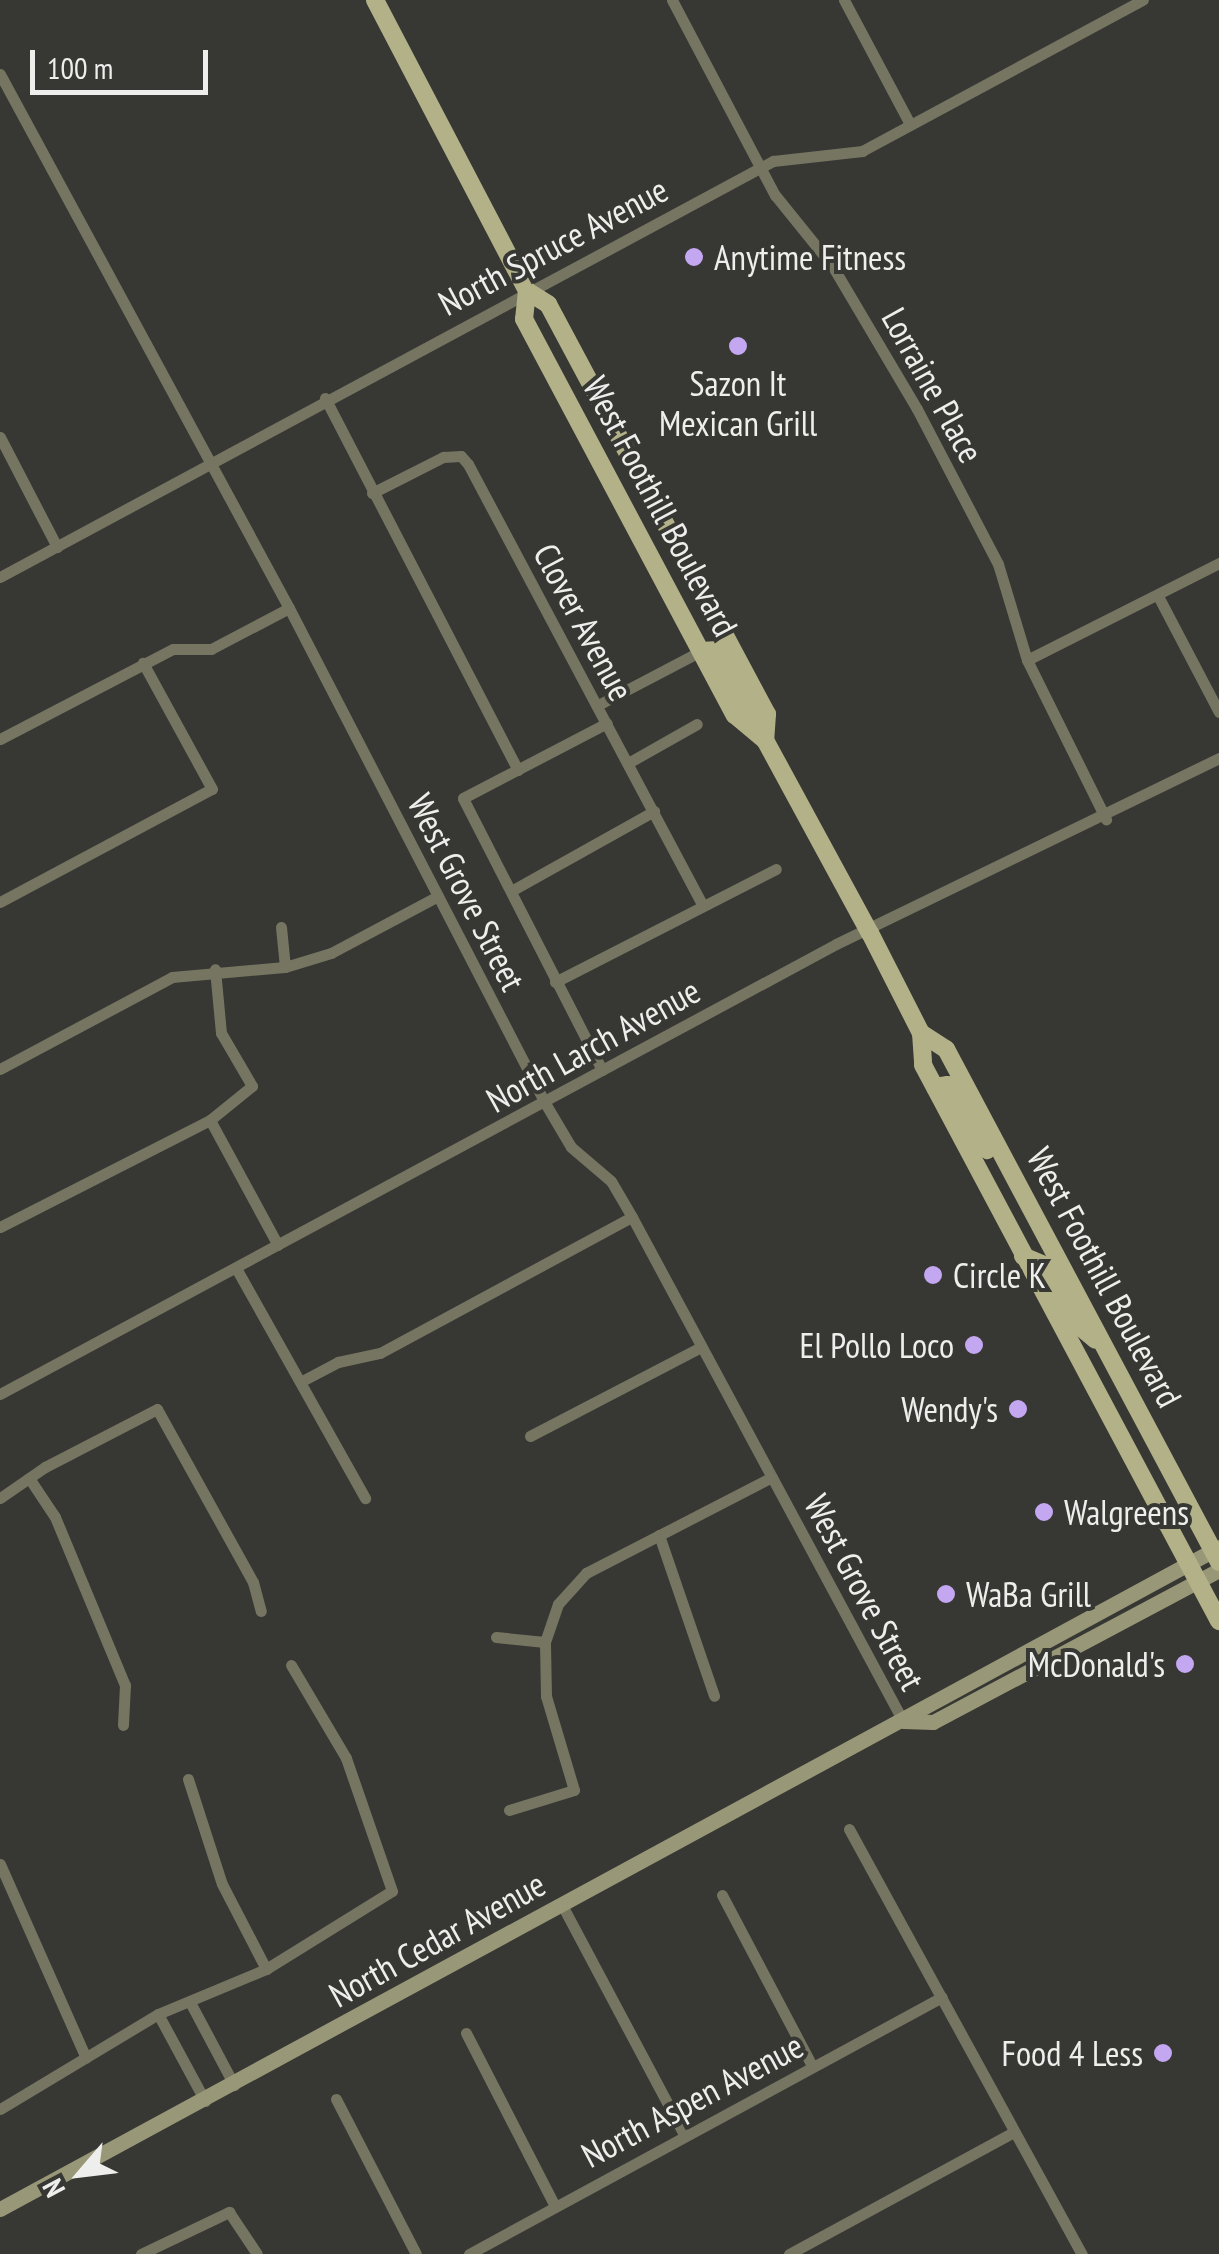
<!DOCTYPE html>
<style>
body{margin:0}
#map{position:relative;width:1219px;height:2254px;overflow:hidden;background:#373734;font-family:"PT Sans Narrow",sans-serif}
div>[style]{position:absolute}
.street>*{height:11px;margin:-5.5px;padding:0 5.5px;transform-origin:5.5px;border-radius:5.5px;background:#757561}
.secondary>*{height:15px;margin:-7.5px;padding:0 7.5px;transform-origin:7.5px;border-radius:7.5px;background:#989777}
.primary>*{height:18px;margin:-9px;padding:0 9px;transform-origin:9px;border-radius:9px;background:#b2b188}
.dots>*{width:28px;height:28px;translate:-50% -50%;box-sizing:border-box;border:5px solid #373734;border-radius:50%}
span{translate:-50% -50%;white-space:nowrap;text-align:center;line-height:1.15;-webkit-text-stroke:8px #373734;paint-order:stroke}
.street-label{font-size:35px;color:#eeeeec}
.poi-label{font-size:35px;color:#eeeeec}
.left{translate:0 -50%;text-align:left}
.right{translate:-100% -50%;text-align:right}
.north{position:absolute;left:30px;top:2124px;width:100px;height:100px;-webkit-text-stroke:8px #373734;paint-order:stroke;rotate:242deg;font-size:28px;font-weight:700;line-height:40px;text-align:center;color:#eeeeec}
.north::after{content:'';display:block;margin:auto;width:35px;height:45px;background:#eeeeec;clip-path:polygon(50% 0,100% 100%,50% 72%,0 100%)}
.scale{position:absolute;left:30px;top:50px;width:178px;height:45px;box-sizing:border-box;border:5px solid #eeeeec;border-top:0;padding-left:12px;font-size:30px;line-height:35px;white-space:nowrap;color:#eeeeec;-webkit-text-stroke:8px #373734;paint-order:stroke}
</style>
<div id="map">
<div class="street">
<i style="left:672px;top:0;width:221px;rotate:62.2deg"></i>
<i style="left:775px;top:195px;width:92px;rotate:51.1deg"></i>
<i style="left:833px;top:267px;width:165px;rotate:59.4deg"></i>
<i style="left:917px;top:409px;width:175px;rotate:62.4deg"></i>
<i style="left:998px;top:564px;width:100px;rotate:73.2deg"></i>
<i style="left:1027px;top:660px;width:178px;rotate:63.6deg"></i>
<i style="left:844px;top:0;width:140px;rotate:62deg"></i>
<i style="left:0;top:74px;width:607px;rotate:61.58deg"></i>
<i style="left:289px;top:608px;width:557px;rotate:62.65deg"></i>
<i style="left:545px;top:1103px;width:51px;rotate:59.4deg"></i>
<i style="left:571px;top:1147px;width:52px;rotate:40.4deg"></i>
<i style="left:611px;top:1181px;width:42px;rotate:59.7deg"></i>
<i style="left:632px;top:1217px;width:572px;rotate:61.73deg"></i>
<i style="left:325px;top:398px;width:419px;rotate:62.6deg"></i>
<i style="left:0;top:437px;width:124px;rotate:62.6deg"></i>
<i style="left:372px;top:493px;width:80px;rotate:-26.9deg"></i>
<i style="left:443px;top:457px;width:18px;rotate:-3deg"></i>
<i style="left:461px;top:456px;width:11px;rotate:49deg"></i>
<i style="left:468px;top:464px;width:497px;rotate:62deg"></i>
<i style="left:0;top:577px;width:878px;rotate:-28.29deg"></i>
<i style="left:773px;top:161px;width:90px;rotate:-6.4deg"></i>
<i style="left:862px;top:151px;width:319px;rotate:-28.3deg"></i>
<i style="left:1158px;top:596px;width:131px;rotate:62.3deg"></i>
<i style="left:1027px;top:660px;width:215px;rotate:-26.8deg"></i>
<i style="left:598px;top:705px;width:116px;rotate:-27.7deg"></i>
<i style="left:0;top:739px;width:195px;rotate:-27.5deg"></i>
<i style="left:173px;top:649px;width:38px"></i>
<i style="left:211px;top:649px;width:88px;rotate:-27.7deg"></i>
<i style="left:628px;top:763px;width:79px;rotate:-29.5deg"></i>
<i style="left:511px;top:891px;width:164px;rotate:-29.2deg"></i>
<i style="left:0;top:902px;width:240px;rotate:-28.1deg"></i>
<i style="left:212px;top:789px;width:144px;rotate:-118.7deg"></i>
<i style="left:281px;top:927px;width:40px;rotate:84.3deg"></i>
<i style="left:555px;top:982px;width:248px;rotate:-27.1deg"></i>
<i style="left:0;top:1069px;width:195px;rotate:-28.1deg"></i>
<i style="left:172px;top:977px;width:113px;rotate:-5.1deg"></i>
<i style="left:285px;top:967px;width:48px;rotate:-16.9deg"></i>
<i style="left:331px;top:953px;width:121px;rotate:-28deg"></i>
<i style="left:602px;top:1070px;width:305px;rotate:-117.1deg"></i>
<i style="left:463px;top:798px;width:162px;rotate:-27.5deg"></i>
<i style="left:210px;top:1120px;width:142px;rotate:61.5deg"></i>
<i style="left:0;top:1227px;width:236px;rotate:-27deg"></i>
<i style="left:210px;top:1120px;width:54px;rotate:-39deg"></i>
<i style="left:252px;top:1086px;width:61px;rotate:-120.3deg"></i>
<i style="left:221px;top:1033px;width:64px;rotate:-95.4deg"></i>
<i style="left:236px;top:1268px;width:264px;rotate:60.7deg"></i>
<i style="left:302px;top:1381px;width:41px;rotate:-27.8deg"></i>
<i style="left:338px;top:1362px;width:43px;rotate:-12.1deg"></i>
<i style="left:380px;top:1353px;width:286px;rotate:-28.4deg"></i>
<i style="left:0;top:1394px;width:949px;rotate:-28.29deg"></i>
<i style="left:836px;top:944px;width:426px;rotate:-25.9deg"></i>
<i style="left:530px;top:1436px;width:193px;rotate:-27.5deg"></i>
<i style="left:29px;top:1478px;width:47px;rotate:56.3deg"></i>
<i style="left:55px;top:1517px;width:182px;rotate:67.4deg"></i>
<i style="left:125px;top:1685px;width:40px;rotate:92.9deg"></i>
<i style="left:0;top:1498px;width:55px;rotate:-34.6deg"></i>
<i style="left:45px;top:1467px;width:126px;rotate:-27.4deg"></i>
<i style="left:157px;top:1409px;width:198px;rotate:61deg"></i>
<i style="left:253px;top:1582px;width:30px;rotate:75deg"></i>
<i style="left:659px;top:1535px;width:170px;rotate:71.1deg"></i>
<i style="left:496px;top:1637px;width:49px;rotate:5.8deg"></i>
<i style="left:188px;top:1779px;width:110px;rotate:72.1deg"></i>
<i style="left:222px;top:1884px;width:96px;rotate:62.6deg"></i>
<i style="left:509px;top:1810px;width:68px;rotate:-17.1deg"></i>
<i style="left:574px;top:1790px;width:98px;rotate:-106.6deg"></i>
<i style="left:546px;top:1696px;width:54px;rotate:-91.1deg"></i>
<i style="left:545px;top:1642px;width:40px;rotate:-71.1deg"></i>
<i style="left:558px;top:1604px;width:42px;rotate:-47.9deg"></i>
<i style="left:586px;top:1573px;width:209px;rotate:-27.3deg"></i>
<i style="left:849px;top:1829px;width:485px;rotate:61.3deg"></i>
<i style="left:0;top:1864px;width:212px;rotate:66.1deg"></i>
<i style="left:722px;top:1895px;width:193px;rotate:62.2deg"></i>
<i style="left:562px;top:1905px;width:259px;rotate:62deg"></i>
<i style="left:191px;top:2004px;width:92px;rotate:62deg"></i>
<i style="left:158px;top:2014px;width:99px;rotate:61.6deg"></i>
<i style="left:466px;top:2033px;width:195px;rotate:62.8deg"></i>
<i style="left:336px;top:2099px;width:174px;rotate:62.7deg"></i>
<i style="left:0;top:2109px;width:184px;rotate:-31deg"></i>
<i style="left:158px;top:2014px;width:117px;rotate:-22.6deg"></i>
<i style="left:266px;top:1969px;width:148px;rotate:-31.8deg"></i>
<i style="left:392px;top:1891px;width:141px;rotate:-109.1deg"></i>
<i style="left:346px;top:1758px;width:108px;rotate:-120.6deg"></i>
<i style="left:141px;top:2254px;width:98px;rotate:-25.5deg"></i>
<i style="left:229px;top:2212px;width:50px;rotate:56.3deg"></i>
<i style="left:469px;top:2254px;width:538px;rotate:-28.52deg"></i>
<i style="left:789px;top:2254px;width:256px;rotate:-28.5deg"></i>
</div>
<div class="secondary">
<i style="left:903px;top:1721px;width:30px;rotate:2deg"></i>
<i style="left:933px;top:1722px;width:324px;rotate:-28deg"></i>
<i style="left:0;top:2209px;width:1387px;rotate:-28.5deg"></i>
</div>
<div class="primary">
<i style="left:375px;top:0;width:328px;rotate:62.4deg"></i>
<i style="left:527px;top:291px;width:25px;rotate:32deg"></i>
<i style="left:548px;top:304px;width:465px;rotate:61.9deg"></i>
<i style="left:767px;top:714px;width:26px;rotate:94deg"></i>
<i style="left:527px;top:291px;width:28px;rotate:96deg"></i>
<i style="left:524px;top:319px;width:449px;rotate:62deg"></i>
<i style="left:735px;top:715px;width:39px;rotate:40deg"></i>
<i style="left:765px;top:740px;width:220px;rotate:61.5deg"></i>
<i style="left:870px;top:933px;width:112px;rotate:63deg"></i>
<i style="left:921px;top:1033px;width:32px;rotate:86deg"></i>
<i style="left:923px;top:1065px;width:630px;rotate:61.97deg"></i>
<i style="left:701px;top:651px;width:17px;rotate:-3deg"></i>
<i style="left:718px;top:650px;width:91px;rotate:62.6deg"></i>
<i style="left:921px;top:1033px;width:30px;rotate:33deg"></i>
<i style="left:946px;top:1049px;width:581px;rotate:61.98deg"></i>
<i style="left:935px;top:1087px;width:13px;rotate:-9deg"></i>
<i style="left:948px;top:1085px;width:76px;rotate:59deg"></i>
<i style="left:1023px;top:1256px;width:25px;rotate:23deg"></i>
<i style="left:1046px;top:1266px;width:67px;rotate:61.5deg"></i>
<i style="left:1078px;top:1325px;width:23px;rotate:40deg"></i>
</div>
<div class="dots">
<i style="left:694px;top:257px;background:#c4a7f1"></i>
<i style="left:738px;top:346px;background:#c4a7f1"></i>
<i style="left:933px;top:1275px;background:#c4a7f1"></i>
<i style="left:974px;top:1345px;background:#c4a7f1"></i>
<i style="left:1018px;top:1409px;background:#c4a7f1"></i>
<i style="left:1044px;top:1512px;background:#c4a7f1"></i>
<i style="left:946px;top:1594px;background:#c4a7f1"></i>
<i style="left:1185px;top:1664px;background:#c4a7f1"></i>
<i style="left:1163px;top:2053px;background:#c4a7f1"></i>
</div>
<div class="street-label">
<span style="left:553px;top:246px;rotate:-28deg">North Spruce Avenue</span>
<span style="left:933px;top:385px;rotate:61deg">Lorraine Place</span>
<span style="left:661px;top:506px;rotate:62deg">West Foothill Boulevard</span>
<span style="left:584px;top:622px;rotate:62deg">Clover Avenue</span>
<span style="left:467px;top:892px;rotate:63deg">West Grove Street</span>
<span style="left:593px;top:1045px;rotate:-29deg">North Larch Avenue</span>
<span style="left:1105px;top:1277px;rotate:62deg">West Foothill Boulevard</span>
<span style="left:865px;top:1592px;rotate:62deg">West Grove Street</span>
<span style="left:437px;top:1939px;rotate:-29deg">North Cedar Avenue</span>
<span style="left:692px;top:2100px;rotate:-28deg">North Aspen Avenue</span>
</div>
<div class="poi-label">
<span class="left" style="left:714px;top:257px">Anytime Fitness</span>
<span style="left:738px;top:403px">Sazon It<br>Mexican Grill</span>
<span class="left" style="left:953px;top:1275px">Circle K</span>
<span class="right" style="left:954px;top:1345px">El Pollo Loco</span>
<span class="right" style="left:998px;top:1409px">Wendy's</span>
<span class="left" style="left:1064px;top:1512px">Walgreens</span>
<span class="left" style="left:966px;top:1594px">WaBa Grill</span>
<span class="right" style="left:1165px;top:1664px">McDonald's</span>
<span class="right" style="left:1143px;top:2053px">Food 4 Less</span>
</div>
<div class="north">N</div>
<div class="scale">100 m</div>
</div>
